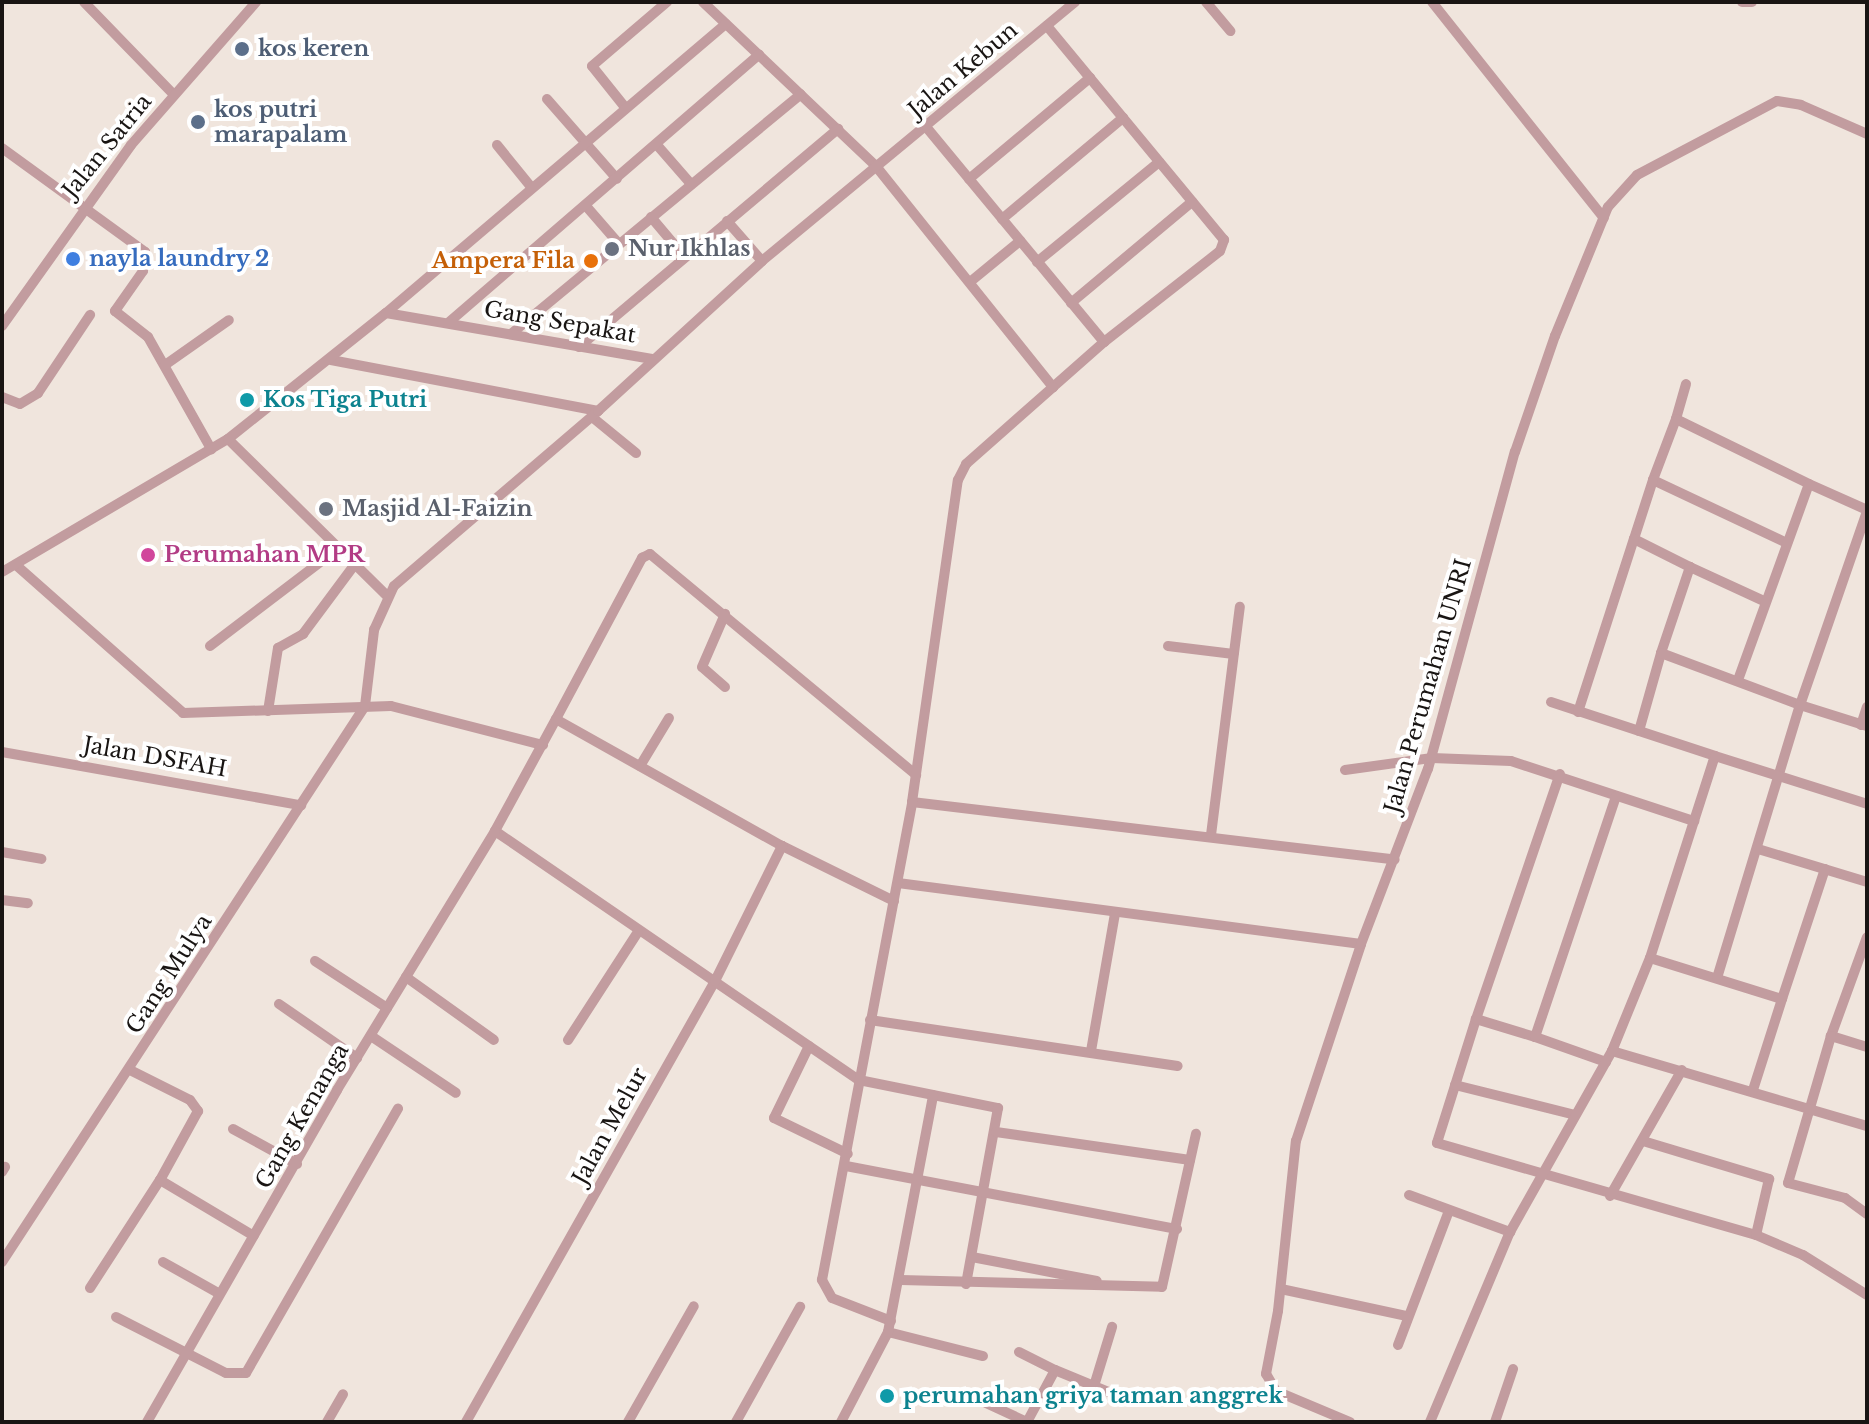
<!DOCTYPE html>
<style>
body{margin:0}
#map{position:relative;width:1869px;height:1424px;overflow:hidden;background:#f0e5dd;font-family:"Libre Baskerville",serif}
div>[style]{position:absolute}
.minor>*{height:10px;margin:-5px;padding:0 5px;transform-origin:5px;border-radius:5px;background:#c29c9f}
.dots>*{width:22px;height:22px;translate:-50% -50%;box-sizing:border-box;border:4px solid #fff;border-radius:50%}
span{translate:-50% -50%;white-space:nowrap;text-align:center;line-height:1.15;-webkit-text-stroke:8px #fff;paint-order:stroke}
.service-label{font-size:22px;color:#4e5e75;font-weight:700}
.left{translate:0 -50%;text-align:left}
.street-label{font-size:22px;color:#191513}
.worship-label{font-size:22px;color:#5b616d;font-weight:700}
.shop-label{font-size:22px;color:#366cbe;font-weight:700}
.food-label{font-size:22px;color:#c56008;font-weight:700}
.right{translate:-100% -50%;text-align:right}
.culture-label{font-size:22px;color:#0d838f;font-weight:700}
.hotel-label{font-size:22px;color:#b23c85;font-weight:700}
.frame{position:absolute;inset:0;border:4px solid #191513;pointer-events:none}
</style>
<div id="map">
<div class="minor">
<i style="left:84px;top:2px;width:129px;rotate:45.9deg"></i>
<i style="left:703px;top:2px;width:237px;rotate:43.5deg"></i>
<i style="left:875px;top:165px;width:285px;rotate:51.3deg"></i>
<i style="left:1053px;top:387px;width:68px;rotate:-41.4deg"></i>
<i style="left:1206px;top:2px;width:38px;rotate:50deg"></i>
<i style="left:1432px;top:2px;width:276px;rotate:51.5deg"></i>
<i style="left:1742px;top:2px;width:10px"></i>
<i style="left:547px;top:99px;width:106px;rotate:48.8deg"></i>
<i style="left:624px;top:106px;width:51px;rotate:-128.7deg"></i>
<i style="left:592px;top:66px;width:99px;rotate:-40.5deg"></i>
<i style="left:927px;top:128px;width:278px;rotate:50.4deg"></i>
<i style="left:1104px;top:342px;width:147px;rotate:-38.1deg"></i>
<i style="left:1220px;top:251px;width:12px;rotate:-70deg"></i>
<i style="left:1224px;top:240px;width:278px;rotate:-129.6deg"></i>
<i style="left:497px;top:145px;width:54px;rotate:51deg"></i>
<i style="left:657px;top:145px;width:52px;rotate:48.9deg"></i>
<i style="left:2px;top:148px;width:177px;rotate:36deg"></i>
<i style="left:145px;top:252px;width:19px;rotate:96deg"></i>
<i style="left:143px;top:271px;width:49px;rotate:125deg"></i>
<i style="left:115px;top:311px;width:42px;rotate:38.2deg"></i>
<i style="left:148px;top:337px;width:129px;rotate:60.6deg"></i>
<i style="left:969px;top:179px;width:158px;rotate:-39.9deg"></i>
<i style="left:586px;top:206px;width:50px;rotate:49deg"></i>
<i style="left:651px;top:217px;width:51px;rotate:49.8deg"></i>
<i style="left:1002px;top:219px;width:158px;rotate:-39.9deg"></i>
<i style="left:727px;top:221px;width:53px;rotate:48.8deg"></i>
<i style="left:1037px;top:262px;width:158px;rotate:-39.3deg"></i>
<i style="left:970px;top:282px;width:65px;rotate:-39.4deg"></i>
<i style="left:1071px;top:303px;width:158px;rotate:-39.9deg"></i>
<i style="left:386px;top:313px;width:446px;rotate:-40.4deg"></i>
<i style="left:448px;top:323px;width:411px;rotate:-40.8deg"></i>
<i style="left:2px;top:326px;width:222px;rotate:-54.5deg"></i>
<i style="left:131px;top:145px;width:190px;rotate:-48.8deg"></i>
<i style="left:511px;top:334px;width:376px;rotate:-39.6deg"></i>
<i style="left:579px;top:347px;width:339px;rotate:-40.1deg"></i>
<i style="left:331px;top:360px;width:272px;rotate:10.8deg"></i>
<i style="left:165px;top:365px;width:78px;rotate:-35.1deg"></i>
<i style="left:1686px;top:384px;width:36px;rotate:106deg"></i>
<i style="left:1676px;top:419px;width:148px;rotate:26deg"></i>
<i style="left:2px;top:397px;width:19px;rotate:21deg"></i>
<i style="left:20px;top:404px;width:21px;rotate:-31deg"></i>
<i style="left:38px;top:393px;width:94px;rotate:-56.3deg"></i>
<i style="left:592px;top:417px;width:57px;rotate:39.3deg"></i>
<i style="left:1676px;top:419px;width:65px;rotate:110.7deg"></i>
<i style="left:1653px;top:480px;width:146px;rotate:25.2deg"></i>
<i style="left:228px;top:439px;width:223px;rotate:44.6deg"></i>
<i style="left:1653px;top:480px;width:62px;rotate:107.9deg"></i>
<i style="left:1634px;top:539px;width:63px;rotate:26.6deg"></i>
<i style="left:16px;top:565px;width:223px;rotate:41.5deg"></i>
<i style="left:183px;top:713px;width:208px;rotate:-1.9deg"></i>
<i style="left:391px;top:706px;width:157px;rotate:14.4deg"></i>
<i style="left:2px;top:572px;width:262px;rotate:-30.5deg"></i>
<i style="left:228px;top:439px;width:202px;rotate:-38.6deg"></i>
<i style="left:386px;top:313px;width:270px;rotate:9.8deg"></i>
<i style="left:210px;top:646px;width:163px;rotate:-37.3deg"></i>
<i style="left:1168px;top:646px;width:66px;rotate:6.9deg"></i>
<i style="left:1661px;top:653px;width:91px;rotate:-71.4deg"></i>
<i style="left:1690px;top:567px;width:81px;rotate:24.7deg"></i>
<i style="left:1738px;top:680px;width:208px;rotate:-70.1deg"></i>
<i style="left:1809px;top:484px;width:64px;rotate:24.1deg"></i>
<i style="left:725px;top:687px;width:30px;rotate:-139deg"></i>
<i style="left:702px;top:667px;width:58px;rotate:-66.5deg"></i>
<i style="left:1551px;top:702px;width:173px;rotate:18.2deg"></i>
<i style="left:268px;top:711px;width:64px;rotate:-81deg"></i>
<i style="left:278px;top:648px;width:29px;rotate:-29deg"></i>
<i style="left:303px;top:634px;width:87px;rotate:-53.4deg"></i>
<i style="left:1578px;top:712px;width:182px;rotate:-72.1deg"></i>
<i style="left:556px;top:719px;width:128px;rotate:118.6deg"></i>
<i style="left:495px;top:831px;width:441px;rotate:34.4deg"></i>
<i style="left:859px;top:1080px;width:142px;rotate:11.4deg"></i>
<i style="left:998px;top:1108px;width:179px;rotate:100.3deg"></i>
<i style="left:1861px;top:725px;width:19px;rotate:-72deg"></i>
<i style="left:1639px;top:731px;width:81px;rotate:-74.2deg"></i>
<i style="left:1661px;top:653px;width:148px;rotate:20.5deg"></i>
<i style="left:1800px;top:705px;width:204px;rotate:-70.9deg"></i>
<i style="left:2px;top:752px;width:304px;rotate:10.1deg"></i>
<i style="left:640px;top:766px;width:56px;rotate:-58.9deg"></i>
<i style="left:1345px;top:770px;width:88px;rotate:-7.9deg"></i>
<i style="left:1432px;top:758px;width:79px;rotate:2.2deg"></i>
<i style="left:1511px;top:761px;width:193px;rotate:18.2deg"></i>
<i style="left:912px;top:802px;width:486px;rotate:6.8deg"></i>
<i style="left:1211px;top:835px;width:230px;rotate:-82.8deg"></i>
<i style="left:1758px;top:849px;width:114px;rotate:16.8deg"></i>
<i style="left:2px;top:852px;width:40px;rotate:10deg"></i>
<i style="left:898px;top:883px;width:467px;rotate:7.5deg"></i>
<i style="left:2px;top:900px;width:26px;rotate:7deg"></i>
<i style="left:894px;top:901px;width:125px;rotate:-153.8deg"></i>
<i style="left:782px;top:846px;width:259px;rotate:-150.7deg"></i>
<i style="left:556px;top:719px;width:183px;rotate:-61.9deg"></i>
<i style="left:642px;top:558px;width:9px;rotate:-27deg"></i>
<i style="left:650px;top:554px;width:346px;rotate:39.7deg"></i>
<i style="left:1650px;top:958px;width:138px;rotate:17.3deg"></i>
<i style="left:1782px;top:999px;width:137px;rotate:-71.7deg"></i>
<i style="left:315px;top:961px;width:86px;rotate:33.1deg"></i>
<i style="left:406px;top:977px;width:108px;rotate:35.6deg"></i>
<i style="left:1717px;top:978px;width:285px;rotate:-73.1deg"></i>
<i style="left:1800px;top:705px;width:70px;rotate:17.4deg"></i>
<i style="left:279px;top:1004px;width:95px;rotate:34.7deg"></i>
<i style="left:1476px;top:1019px;width:130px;rotate:107.5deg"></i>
<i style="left:1437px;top:1143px;width:332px;rotate:16.1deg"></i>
<i style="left:1756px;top:1235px;width:51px;rotate:23.1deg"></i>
<i style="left:1803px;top:1255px;width:75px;rotate:32deg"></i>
<i style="left:870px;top:1020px;width:311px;rotate:8.5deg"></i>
<i style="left:371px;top:1036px;width:102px;rotate:33.8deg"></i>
<i style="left:1831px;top:1036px;width:105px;rotate:-70deg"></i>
<i style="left:1535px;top:1037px;width:62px;rotate:-163deg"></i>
<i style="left:1476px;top:1019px;width:259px;rotate:-71.1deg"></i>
<i style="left:568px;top:1040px;width:129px;rotate:-57.1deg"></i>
<i style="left:809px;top:1046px;width:80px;rotate:115.9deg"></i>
<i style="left:774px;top:1118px;width:82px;rotate:25.9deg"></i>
<i style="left:1867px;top:1047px;width:38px;rotate:-163deg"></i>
<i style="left:1831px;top:1036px;width:153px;rotate:106.3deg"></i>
<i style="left:1788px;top:1183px;width:59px;rotate:14.7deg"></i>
<i style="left:1845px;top:1198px;width:27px;rotate:36deg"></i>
<i style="left:1091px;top:1051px;width:140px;rotate:-80.1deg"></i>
<i style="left:1612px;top:1051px;width:266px;rotate:16.4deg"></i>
<i style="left:1606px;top:1062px;width:75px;rotate:-160.6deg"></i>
<i style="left:1535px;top:1037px;width:254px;rotate:-71.4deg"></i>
<i style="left:130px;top:1070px;width:67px;rotate:26.6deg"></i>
<i style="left:190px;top:1100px;width:14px;rotate:54deg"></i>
<i style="left:198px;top:1111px;width:79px;rotate:118.8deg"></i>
<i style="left:1455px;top:1085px;width:124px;rotate:14deg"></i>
<i style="left:1753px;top:1090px;width:96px;rotate:-72.3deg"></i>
<i style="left:233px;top:1129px;width:73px;rotate:28.7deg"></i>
<i style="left:996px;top:1132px;width:196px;rotate:8.2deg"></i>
<i style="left:1643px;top:1141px;width:132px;rotate:16.8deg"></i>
<i style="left:1769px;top:1179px;width:57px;rotate:103.1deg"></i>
<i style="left:846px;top:1166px;width:337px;rotate:10.8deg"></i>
<i style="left:2px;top:1172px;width:6px;rotate:-59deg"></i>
<i style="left:1409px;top:1195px;width:108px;rotate:20.1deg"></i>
<i style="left:1610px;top:1196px;width:145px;rotate:-60.3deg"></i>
<i style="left:972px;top:1257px;width:127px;rotate:10.9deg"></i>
<i style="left:2px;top:1262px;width:664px;rotate:-56.86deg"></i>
<i style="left:365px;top:706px;width:77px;rotate:-83.2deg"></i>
<i style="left:374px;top:630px;width:48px;rotate:-65.6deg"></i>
<i style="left:394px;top:586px;width:269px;rotate:-40.6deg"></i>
<i style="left:598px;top:411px;width:222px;rotate:-42.4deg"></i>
<i style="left:762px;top:261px;width:406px;rotate:-39.6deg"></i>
<i style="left:163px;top:1262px;width:65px;rotate:29.3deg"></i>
<i style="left:901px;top:1280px;width:261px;rotate:1.5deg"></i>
<i style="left:1162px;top:1287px;width:157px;rotate:-77.5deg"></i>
<i style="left:90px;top:1288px;width:129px;rotate:-57.1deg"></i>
<i style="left:160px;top:1180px;width:109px;rotate:30.8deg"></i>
<i style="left:1281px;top:1289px;width:129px;rotate:12.1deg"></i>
<i style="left:116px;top:1317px;width:123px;rotate:27deg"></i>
<i style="left:226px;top:1373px;width:20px"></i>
<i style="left:246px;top:1373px;width:305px;rotate:-60.1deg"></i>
<i style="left:891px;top:1321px;width:63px;rotate:-158.7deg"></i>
<i style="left:832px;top:1298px;width:21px;rotate:-119deg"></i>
<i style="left:822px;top:1280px;width:486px;rotate:-79.3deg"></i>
<i style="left:912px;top:802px;width:325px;rotate:-81.9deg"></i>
<i style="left:958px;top:480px;width:18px;rotate:-63deg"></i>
<i style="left:966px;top:464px;width:116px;rotate:-41.5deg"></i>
<i style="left:888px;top:1332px;width:98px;rotate:14.2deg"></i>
<i style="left:1398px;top:1345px;width:143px;rotate:-69.2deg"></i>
<i style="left:1019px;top:1352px;width:40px;rotate:26.6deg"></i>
<i style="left:1094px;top:1386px;width:62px;rotate:-73deg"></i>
<i style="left:986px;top:1403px;width:45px;rotate:24.9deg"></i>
<i style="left:1027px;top:1422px;width:59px;rotate:-61.7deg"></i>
<i style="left:1055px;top:1370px;width:66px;rotate:22.3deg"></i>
<i style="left:147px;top:1422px;width:383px;rotate:-60.2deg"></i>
<i style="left:337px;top:1090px;width:303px;rotate:-58.6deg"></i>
<i style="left:327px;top:1422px;width:32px;rotate:-60deg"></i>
<i style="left:466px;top:1422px;width:506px;rotate:-60.55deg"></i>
<i style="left:715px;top:981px;width:151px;rotate:-63.6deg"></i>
<i style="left:628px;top:1422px;width:133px;rotate:-60.4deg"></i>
<i style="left:736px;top:1422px;width:132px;rotate:-60.9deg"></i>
<i style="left:841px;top:1422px;width:102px;rotate:-62.4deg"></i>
<i style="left:888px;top:1332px;width:241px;rotate:-79.2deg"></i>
<i style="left:1350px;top:1422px;width:80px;rotate:-157.3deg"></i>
<i style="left:1276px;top:1391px;width:20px;rotate:-120deg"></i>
<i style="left:1266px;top:1374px;width:64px;rotate:-79.2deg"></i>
<i style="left:1278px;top:1311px;width:171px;rotate:-84deg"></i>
<i style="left:1296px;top:1141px;width:207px;rotate:-71.7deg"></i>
<i style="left:1361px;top:944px;width:187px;rotate:-69.1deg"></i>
<i style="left:1428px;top:769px;width:329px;rotate:-74.7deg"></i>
<i style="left:1515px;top:452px;width:123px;rotate:-71deg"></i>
<i style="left:1555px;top:336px;width:139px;rotate:-67.7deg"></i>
<i style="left:1608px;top:207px;width:43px;rotate:-47.8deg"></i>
<i style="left:1637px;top:175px;width:158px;rotate:-27.9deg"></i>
<i style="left:1777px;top:101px;width:24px;rotate:9deg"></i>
<i style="left:1801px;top:105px;width:72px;rotate:23.7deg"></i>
<i style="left:1430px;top:1422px;width:206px;rotate:-67.2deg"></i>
<i style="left:1510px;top:1232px;width:208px;rotate:-60.6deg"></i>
<i style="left:1612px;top:1051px;width:100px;rotate:-67.8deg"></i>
<i style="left:1650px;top:958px;width:212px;rotate:-72.2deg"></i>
<i style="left:1715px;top:756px;width:159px;rotate:17.5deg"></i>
<i style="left:1495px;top:1422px;width:56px;rotate:-71.2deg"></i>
</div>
<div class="dots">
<i style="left:242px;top:49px;background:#5c6f8a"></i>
<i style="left:198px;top:122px;background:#5c6f8a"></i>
<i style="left:612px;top:249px;background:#6b7280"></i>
<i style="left:73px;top:259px;background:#3f7fe0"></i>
<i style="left:591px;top:261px;background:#e8710a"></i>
<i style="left:247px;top:400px;background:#0f9aa8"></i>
<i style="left:326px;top:509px;background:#6b7280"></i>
<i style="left:148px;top:555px;background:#d1479c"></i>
<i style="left:887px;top:1396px;background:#0f9aa8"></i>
</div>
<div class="service-label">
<span class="left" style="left:258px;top:49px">kos keren</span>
<span class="left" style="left:214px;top:122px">kos putri<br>marapalam</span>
</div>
<div class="street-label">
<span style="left:963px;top:70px;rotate:-40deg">Jalan Kebun</span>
<span style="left:107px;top:146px;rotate:-51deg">Jalan Satria</span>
<span style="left:560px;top:322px;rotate:10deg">Gang Sepakat</span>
<span style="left:1428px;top:686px;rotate:-74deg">Jalan Perumahan UNRI</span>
<span style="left:155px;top:757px;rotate:10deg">Jalan DSFAH</span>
<span style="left:169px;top:974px;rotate:-57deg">Gang Mulya</span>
<span style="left:302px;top:1116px;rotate:-60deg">Gang Kenanga</span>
<span style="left:610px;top:1126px;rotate:-61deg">Jalan Melur</span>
</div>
<div class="worship-label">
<span class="left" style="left:628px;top:249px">Nur Ikhlas</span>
<span class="left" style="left:342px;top:509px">Masjid Al-Faizin</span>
</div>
<div class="shop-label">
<span class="left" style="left:89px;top:259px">nayla laundry 2</span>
</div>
<div class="food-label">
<span class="right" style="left:575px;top:261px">Ampera Fila</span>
</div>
<div class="culture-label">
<span class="left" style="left:263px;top:400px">Kos Tiga Putri</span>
<span class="left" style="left:903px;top:1396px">perumahan griya taman anggrek</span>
</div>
<div class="hotel-label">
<span class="left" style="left:164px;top:555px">Perumahan MPR</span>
</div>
<div class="frame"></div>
</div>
